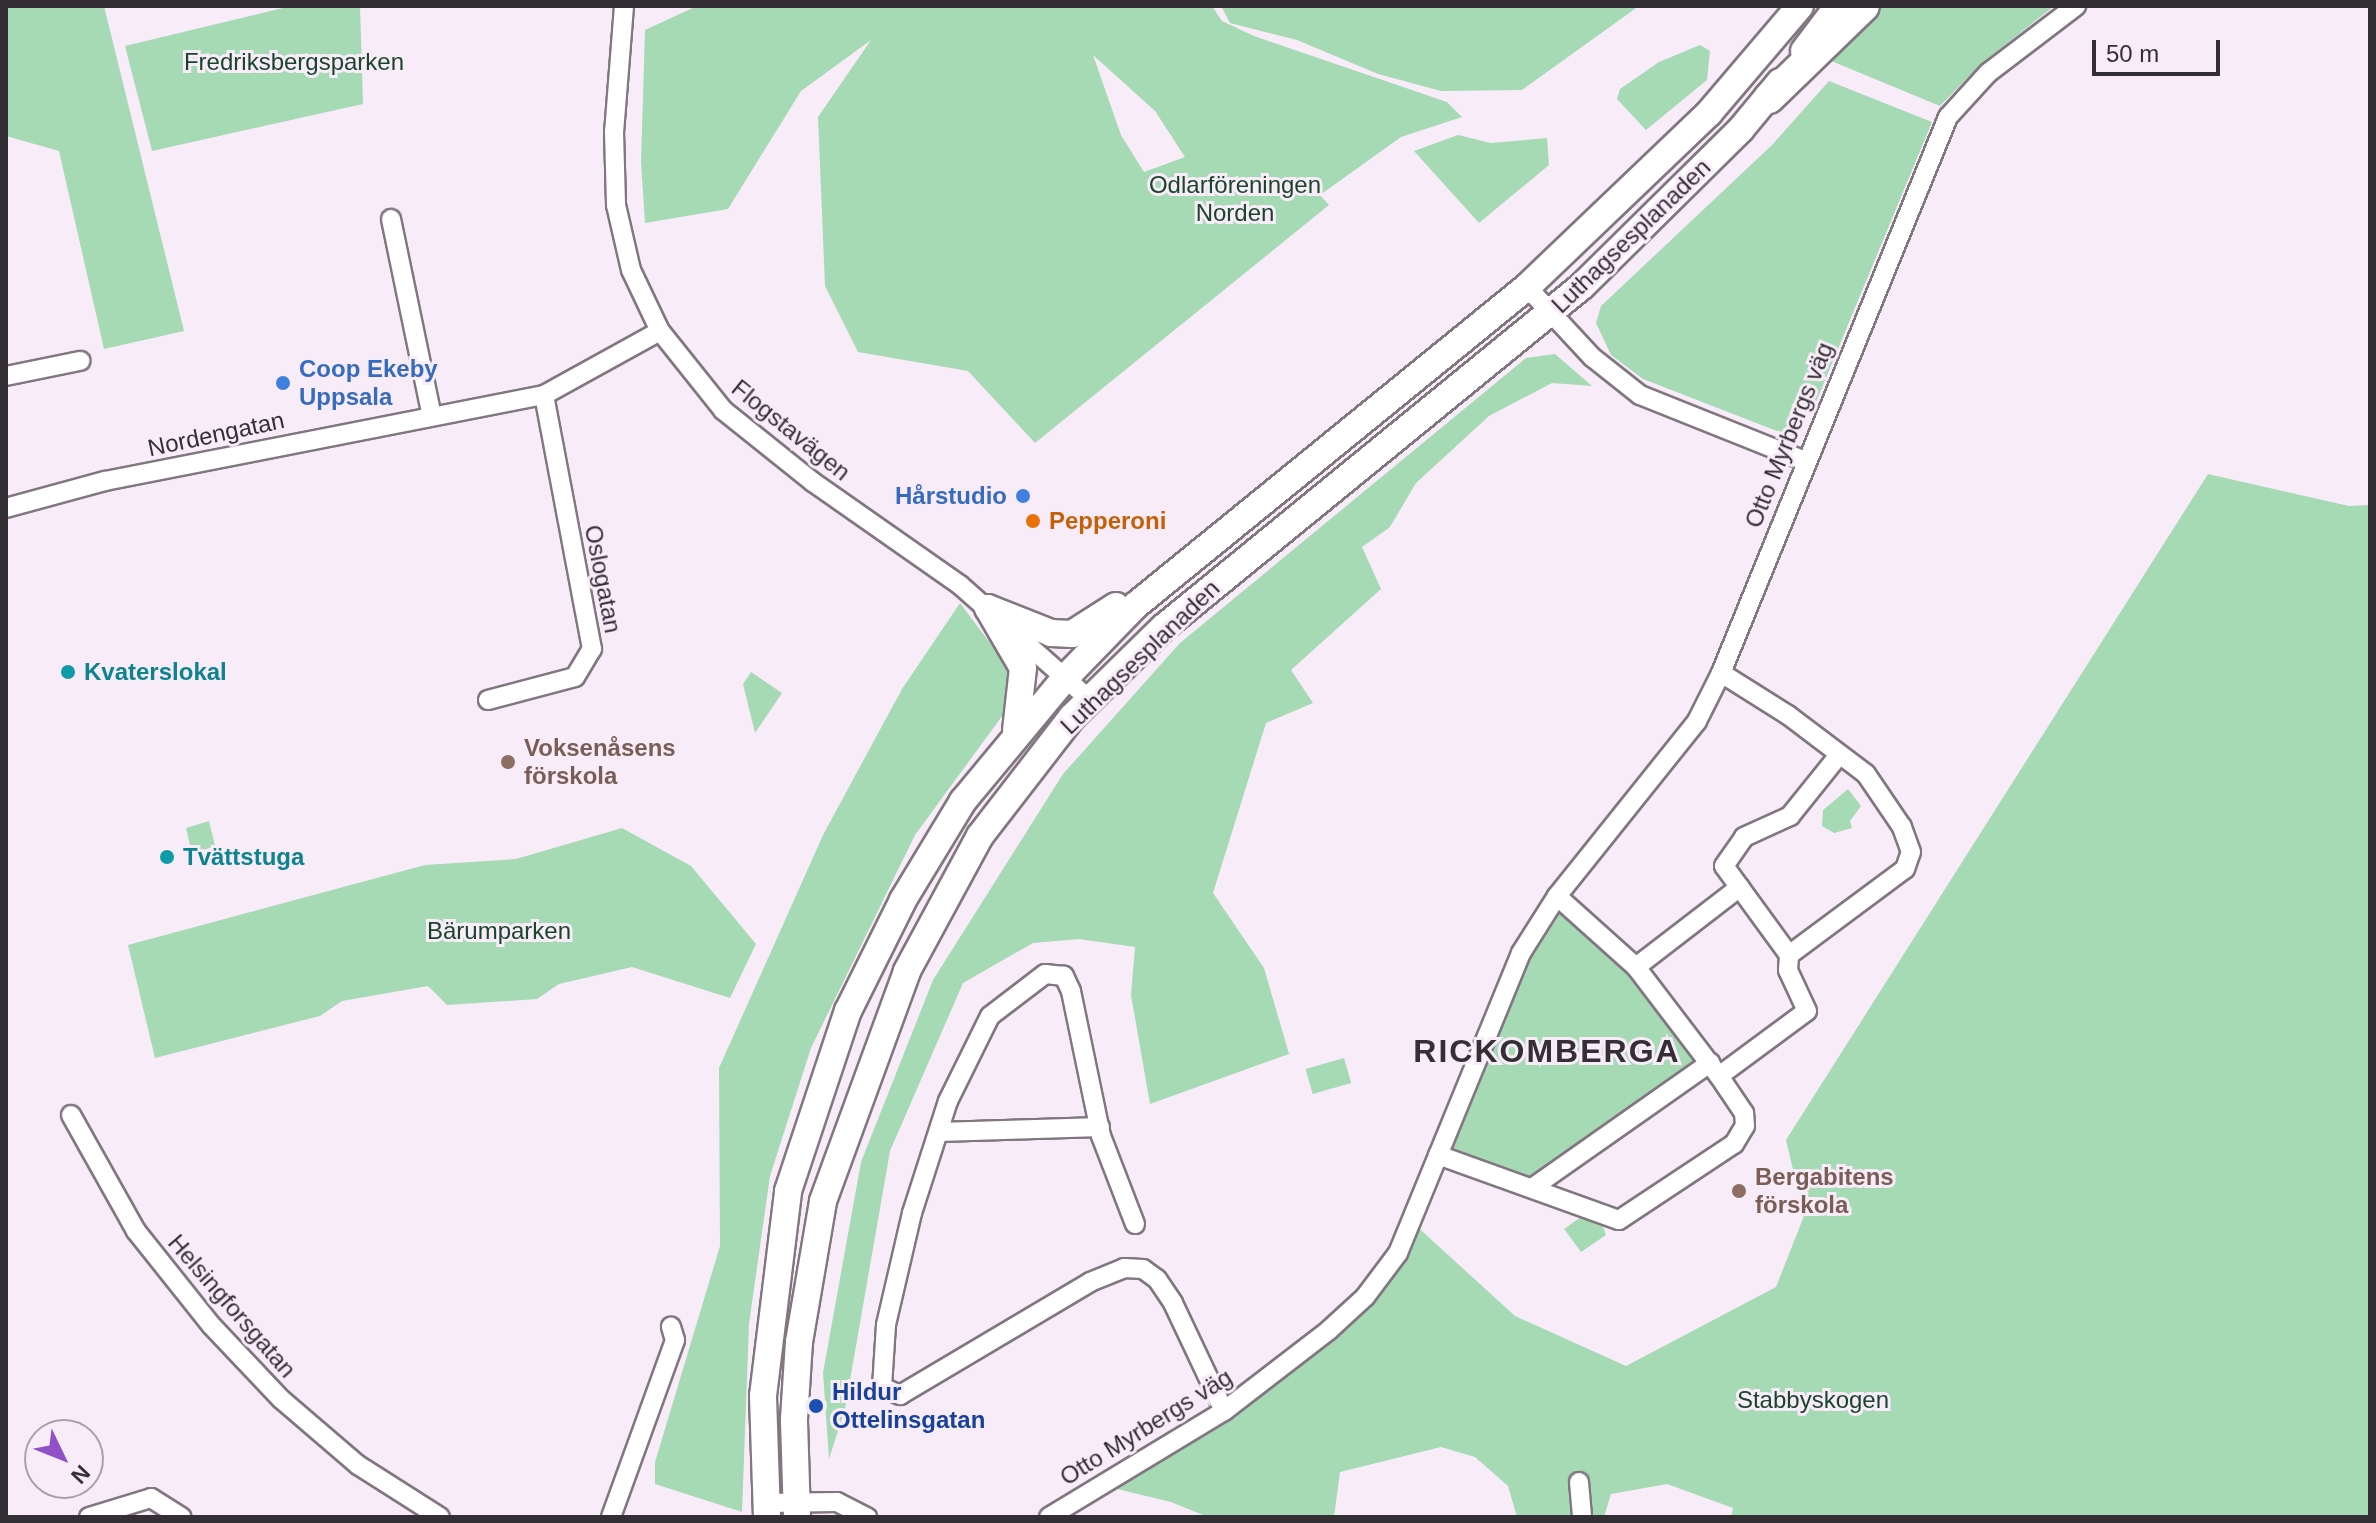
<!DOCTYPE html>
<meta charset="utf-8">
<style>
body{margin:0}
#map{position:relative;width:2376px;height:1523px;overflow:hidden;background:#f9ecf9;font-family:Arial,sans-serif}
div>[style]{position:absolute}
.green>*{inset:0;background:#a5dab5;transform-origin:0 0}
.roads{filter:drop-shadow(2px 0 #827681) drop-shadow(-2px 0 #827681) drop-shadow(0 2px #827681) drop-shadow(0 -2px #827681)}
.street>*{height:18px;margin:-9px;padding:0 9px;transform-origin:9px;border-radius:9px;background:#fff}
.secondary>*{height:26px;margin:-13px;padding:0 13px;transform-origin:13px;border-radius:13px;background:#fff}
.primary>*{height:30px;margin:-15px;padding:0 15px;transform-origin:15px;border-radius:15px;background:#fff}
.dots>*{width:22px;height:22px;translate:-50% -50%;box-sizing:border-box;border:4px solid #f9ecf9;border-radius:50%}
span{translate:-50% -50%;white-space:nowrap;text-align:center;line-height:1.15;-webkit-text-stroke:6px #f9ecf9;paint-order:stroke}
.park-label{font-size:24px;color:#19462b}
.street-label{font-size:24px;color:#342f34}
.shop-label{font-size:24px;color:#366cbe;font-weight:700}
.left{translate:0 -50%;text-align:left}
.right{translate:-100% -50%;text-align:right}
.food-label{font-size:24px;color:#c56008;font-weight:700}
.culture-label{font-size:24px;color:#0d838f;font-weight:700}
.education-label{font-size:24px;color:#785e54;font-weight:700}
.transit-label{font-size:24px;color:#164399;font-weight:700}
.district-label{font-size:32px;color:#342f34;font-weight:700;letter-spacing:2px}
.frame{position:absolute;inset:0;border:8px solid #342f34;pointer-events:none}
.north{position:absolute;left:24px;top:1419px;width:80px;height:80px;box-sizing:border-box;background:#f9ecf9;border:2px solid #aaa0aa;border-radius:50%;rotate:133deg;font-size:22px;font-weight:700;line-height:32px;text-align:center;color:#342f34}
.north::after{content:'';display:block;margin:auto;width:28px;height:36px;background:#9051c7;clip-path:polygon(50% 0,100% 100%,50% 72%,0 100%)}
.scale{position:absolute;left:2092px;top:40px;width:128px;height:36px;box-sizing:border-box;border:4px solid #342f34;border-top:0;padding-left:10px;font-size:24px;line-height:28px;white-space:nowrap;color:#342f34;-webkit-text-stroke:6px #f9ecf9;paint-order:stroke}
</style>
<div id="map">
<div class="green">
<i style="clip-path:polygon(6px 6px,104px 6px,184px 331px,104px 349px,59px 151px,6px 136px)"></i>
<i style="clip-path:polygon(291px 6px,360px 6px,363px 104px,152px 151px,125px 46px)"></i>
<i style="clip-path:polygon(evenodd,697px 6px,1212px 6px,1222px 21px,1254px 36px,1447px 102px,1462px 117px,1401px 137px,1320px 195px,1329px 205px,1035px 443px,968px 371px,858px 352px,825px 286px,818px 117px,871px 40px,801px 91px,728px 209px,645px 223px,641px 162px,645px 30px,697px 6px,1093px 55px,1155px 111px,1185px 157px,1144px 172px,1121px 135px,1093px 55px)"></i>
<i style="clip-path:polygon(1221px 6px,1639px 6px,1522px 90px,1441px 91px,1378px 74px,1297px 40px,1230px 23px)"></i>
<i style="clip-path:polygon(1860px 6px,2054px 6px,1981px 64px,1940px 106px,1824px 58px)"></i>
<i style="clip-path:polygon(1700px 45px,1710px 51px,1707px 80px,1646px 130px,1617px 99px,1620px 89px,1659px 62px)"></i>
<i style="clip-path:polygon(1829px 81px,1932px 122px,1816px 402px,1795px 438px,1643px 379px,1611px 355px,1596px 323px,1601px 306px,1772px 145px)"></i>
<i style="clip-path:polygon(1458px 135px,1491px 143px,1547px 138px,1549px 165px,1479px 223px,1414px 151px)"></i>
<i style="clip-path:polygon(1555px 354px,1592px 386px,1552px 383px,1489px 416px,1416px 483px,1390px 527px,1362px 547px,1381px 589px,1291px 670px,1313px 703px,1266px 723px,1213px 893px,1264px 968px,1289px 1054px,1150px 1104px,1131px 995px,1135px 947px,1079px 939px,1033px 943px,963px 983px,890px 1151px,845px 1409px,829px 1459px,823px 1373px,861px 1162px,933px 980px,1063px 774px,1180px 643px,1526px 358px)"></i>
<i style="clip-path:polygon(2208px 474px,2349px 506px,2370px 505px,2370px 1517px,1731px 1517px,1733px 1508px,1667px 1484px,1611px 1494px,1604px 1517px,1517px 1517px,1508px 1486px,1475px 1457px,1441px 1447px,1340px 1472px,1334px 1517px,1208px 1517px,1171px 1502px,1096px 1484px,1224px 1411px,1329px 1330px,1412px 1222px,1515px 1316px,1626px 1366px,1776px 1287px,1804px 1216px,1786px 1140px)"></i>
<i style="clip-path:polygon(960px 603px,1008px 667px,1008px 708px,915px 835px,811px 1048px,770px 1176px,749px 1324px,742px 1512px,655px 1484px,655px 1462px,720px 1246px,719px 1068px,823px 835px,902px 689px)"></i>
<i style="clip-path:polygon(751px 672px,782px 693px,755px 733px,743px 684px)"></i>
<i style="clip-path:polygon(1848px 789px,1861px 806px,1850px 821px,1852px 828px,1834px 833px,1822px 826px,1823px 810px)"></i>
<i style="clip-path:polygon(209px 821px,215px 846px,192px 854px,186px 828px)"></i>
<i style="clip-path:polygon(622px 828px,691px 866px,756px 944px,730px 998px,632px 967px,559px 984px,537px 999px,447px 1005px,428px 986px,342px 1001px,320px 1016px,155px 1058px,128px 945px,425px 865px,516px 859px)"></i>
<i style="clip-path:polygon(1566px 904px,1636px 967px,1710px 1063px,1532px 1188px,1448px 1159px,1530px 960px)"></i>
<i style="left:1344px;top:1058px;width:26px;height:40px;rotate:74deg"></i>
<i style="clip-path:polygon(1581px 1217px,1603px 1227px,1606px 1235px,1581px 1252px,1564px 1229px)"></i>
</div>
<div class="roads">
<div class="street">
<i style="left:624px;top:6px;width:126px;rotate:94.5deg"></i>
<i style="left:614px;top:132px;width:73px;rotate:88.4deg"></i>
<i style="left:616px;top:205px;width:67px;rotate:77deg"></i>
<i style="left:631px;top:270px;width:68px;rotate:64.6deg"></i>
<i style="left:660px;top:331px;width:101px;rotate:51.4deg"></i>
<i style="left:723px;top:410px;width:115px;rotate:38.7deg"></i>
<i style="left:813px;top:482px;width:179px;rotate:35deg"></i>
<i style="left:960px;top:585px;width:174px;rotate:41.5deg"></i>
<i style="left:391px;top:219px;width:198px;rotate:78.3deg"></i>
<i style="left:1527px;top:287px;width:96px;rotate:47.1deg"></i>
<i style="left:1592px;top:357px;width:61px;rotate:38.4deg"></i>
<i style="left:1640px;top:395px;width:178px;rotate:21.8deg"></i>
<i style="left:6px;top:376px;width:76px;rotate:-11.5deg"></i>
<i style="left:6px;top:508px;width:103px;rotate:-15.3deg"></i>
<i style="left:105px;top:481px;width:447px;rotate:-11.1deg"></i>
<i style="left:544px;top:395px;width:132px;rotate:-28.9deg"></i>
<i style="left:488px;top:700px;width:90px;rotate:-14.8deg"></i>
<i style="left:575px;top:677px;width:33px;rotate:-59deg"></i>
<i style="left:592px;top:649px;width:258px;rotate:-100.7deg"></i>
<i style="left:1789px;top:955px;width:110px;rotate:-126.1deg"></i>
<i style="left:1724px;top:866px;width:35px;rotate:-55deg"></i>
<i style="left:1744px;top:837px;width:51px;rotate:-24.5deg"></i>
<i style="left:1790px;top:816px;width:78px;rotate:-51.2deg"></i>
<i style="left:1636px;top:967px;width:131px;rotate:-37.6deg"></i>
<i style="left:1719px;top:1076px;width:109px;rotate:-36.5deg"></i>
<i style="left:1807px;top:1011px;width:45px;rotate:-114.9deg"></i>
<i style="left:1788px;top:970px;width:15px;rotate:-86deg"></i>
<i style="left:1789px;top:955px;width:144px;rotate:-36.6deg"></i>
<i style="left:1905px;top:869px;width:18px;rotate:-71deg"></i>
<i style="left:1911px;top:852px;width:27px;rotate:-110deg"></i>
<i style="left:1902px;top:827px;width:64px;rotate:-124.2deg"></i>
<i style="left:1866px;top:774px;width:98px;rotate:-142.9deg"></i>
<i style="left:1788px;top:715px;width:79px;rotate:-147.9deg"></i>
<i style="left:71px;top:1115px;width:133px;rotate:60.7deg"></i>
<i style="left:136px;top:1231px;width:120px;rotate:51.4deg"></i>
<i style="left:211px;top:1325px;width:102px;rotate:46.6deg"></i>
<i style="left:281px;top:1399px;width:101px;rotate:40.6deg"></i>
<i style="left:358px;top:1465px;width:97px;rotate:32.4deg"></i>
<i style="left:940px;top:1132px;width:160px;rotate:-1.8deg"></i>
<i style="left:1438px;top:1155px;width:192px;rotate:19.8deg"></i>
<i style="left:1619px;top:1220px;width:138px;rotate:-33.5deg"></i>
<i style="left:1734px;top:1144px;width:21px;rotate:-59deg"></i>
<i style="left:1745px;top:1126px;width:13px;rotate:-94deg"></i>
<i style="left:1744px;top:1113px;width:45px;rotate:-124deg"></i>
<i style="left:1719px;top:1076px;width:137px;rotate:-127.3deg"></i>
<i style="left:1636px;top:967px;width:106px;rotate:-138.1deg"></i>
<i style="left:1532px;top:1188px;width:218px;rotate:-35.1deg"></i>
<i style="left:1135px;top:1224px;width:94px;rotate:-111.1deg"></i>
<i style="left:1101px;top:1136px;width:148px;rotate:-101.7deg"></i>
<i style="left:1071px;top:991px;width:17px;rotate:-115deg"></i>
<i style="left:1064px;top:976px;width:19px;rotate:-174deg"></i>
<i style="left:1045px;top:974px;width:69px;rotate:142.6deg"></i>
<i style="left:990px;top:1016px;width:95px;rotate:116.3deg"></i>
<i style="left:948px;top:1101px;width:118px;rotate:107.8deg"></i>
<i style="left:912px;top:1213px;width:115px;rotate:103.1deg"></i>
<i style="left:886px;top:1325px;width:62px;rotate:93.7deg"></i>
<i style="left:882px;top:1387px;width:20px;rotate:24deg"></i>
<i style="left:900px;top:1395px;width:221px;rotate:-30.7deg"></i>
<i style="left:1090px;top:1282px;width:37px;rotate:-22deg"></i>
<i style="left:1124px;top:1268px;width:19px;rotate:3deg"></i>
<i style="left:1143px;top:1269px;width:17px;rotate:36deg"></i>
<i style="left:1157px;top:1279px;width:29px;rotate:56deg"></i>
<i style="left:1173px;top:1303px;width:119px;rotate:64.7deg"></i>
<i style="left:1579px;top:1482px;width:35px;rotate:85deg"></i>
<i style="left:765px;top:1503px;width:72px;rotate:-0.8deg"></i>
<i style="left:837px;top:1502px;width:34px;rotate:27deg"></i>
<i style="left:89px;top:1517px;width:65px;rotate:-17deg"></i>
<i style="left:151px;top:1498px;width:36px;rotate:32deg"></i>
<i style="left:611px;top:1517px;width:188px;rotate:-70.1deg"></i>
<i style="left:675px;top:1340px;width:14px;rotate:-107deg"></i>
<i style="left:1049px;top:1517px;width:205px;rotate:-31.2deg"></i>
<i style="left:1224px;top:1411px;width:133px;rotate:-37.6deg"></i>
<i style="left:1329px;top:1330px;width:49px;rotate:-42.5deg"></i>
<i style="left:1365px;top:1297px;width:55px;rotate:-53.1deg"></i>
<i style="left:1398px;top:1253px;width:324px;rotate:-67.7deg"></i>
<i style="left:1521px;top:953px;width:67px;rotate:-57.7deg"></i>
<i style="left:1557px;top:896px;width:224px;rotate:-51.3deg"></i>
<i style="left:1697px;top:721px;width:54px;rotate:-63.4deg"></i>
<i style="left:1721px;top:673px;width:601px;rotate:-67.79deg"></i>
<i style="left:1948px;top:117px;width:59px;rotate:-47.7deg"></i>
<i style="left:1988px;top:73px;width:111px;rotate:-37.3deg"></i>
</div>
<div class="secondary">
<i style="left:1804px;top:51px;width:56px;rotate:-52.9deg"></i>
<i style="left:988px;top:608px;width:68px;rotate:21.6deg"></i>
<i style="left:1051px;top:633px;width:21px;rotate:3deg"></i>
<i style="left:1072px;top:634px;width:52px;rotate:-32.5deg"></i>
<i style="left:988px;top:608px;width:69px;rotate:59.7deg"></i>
<i style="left:1023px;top:668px;width:62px;rotate:96.4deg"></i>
<i style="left:767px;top:1517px;width:121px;rotate:-91.9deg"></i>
<i style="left:763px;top:1396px;width:207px;rotate:-83deg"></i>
<i style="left:788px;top:1191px;width:190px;rotate:-71.6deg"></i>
<i style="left:848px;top:1011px;width:124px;rotate:-63.6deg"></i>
<i style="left:903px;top:900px;width:116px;rotate:-58.8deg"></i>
<i style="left:963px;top:801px;width:160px;rotate:-50.3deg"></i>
<i style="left:1065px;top:678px;width:102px;rotate:-45.8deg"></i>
<i style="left:1136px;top:605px;width:504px;rotate:-39.12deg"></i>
<i style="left:1527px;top:287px;width:252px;rotate:-43.7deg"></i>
<i style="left:1709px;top:113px;width:140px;rotate:-49.6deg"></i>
<i style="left:797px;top:1517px;width:98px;rotate:-91.8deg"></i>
<i style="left:794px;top:1419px;width:77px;rotate:-86.3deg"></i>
<i style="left:799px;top:1342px;width:143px;rotate:-80.3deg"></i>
<i style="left:823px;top:1201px;width:245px;rotate:-69.9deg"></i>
<i style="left:907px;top:971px;width:153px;rotate:-61.6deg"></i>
<i style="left:980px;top:836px;width:150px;rotate:-52.3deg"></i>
<i style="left:1072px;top:717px;width:129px;rotate:-44.4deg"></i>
<i style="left:1164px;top:627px;width:539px;rotate:-39.21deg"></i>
<i style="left:1582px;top:286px;width:223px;rotate:-44.6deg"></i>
<i style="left:1741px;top:129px;width:61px;rotate:-50.3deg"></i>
</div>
<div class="primary">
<i style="left:1769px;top:98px;width:132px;rotate:-44.1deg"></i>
</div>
</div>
<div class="dots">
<i style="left:283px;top:383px;background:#3f7fe0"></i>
<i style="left:1023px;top:496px;background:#3f7fe0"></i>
<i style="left:1033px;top:521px;background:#e8710a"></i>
<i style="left:68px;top:672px;background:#0f9aa8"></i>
<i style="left:508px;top:762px;background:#8d6e63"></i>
<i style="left:167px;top:857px;background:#0f9aa8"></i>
<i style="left:1739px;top:1191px;background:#8d6e63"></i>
<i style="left:816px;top:1406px;background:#1a4fb4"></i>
</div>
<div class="park-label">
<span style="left:294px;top:62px">Fredriksbergsparken</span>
<span style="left:1235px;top:199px">Odlarföreningen<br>Norden</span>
<span style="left:499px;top:931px">Bärumparken</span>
<span style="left:1813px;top:1400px">Stabbyskogen</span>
</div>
<div class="street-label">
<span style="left:1631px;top:236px;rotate:-44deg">Luthagsesplanaden</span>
<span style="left:791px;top:430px;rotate:39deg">Flogstavägen</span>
<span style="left:216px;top:434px;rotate:-12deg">Nordengatan</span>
<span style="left:1789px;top:435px;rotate:-68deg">Otto Myrbergs väg</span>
<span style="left:603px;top:579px;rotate:79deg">Oslogatan</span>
<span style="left:1140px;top:657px;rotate:-44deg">Luthagsesplanaden</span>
<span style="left:232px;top:1306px;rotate:49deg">Helsingforsgatan</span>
<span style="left:1146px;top:1427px;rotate:-32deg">Otto Myrbergs väg</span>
</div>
<div class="shop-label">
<span class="left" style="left:299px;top:383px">Coop Ekeby<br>Uppsala</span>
<span class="right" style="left:1007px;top:496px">Hårstudio</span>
</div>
<div class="food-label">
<span class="left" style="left:1049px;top:521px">Pepperoni</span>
</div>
<div class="culture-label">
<span class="left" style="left:84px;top:672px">Kvaterslokal</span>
<span class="left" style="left:183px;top:857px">Tvättstuga</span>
</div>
<div class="education-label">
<span class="left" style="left:524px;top:762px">Voksenåsens<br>förskola</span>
<span class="left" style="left:1755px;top:1191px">Bergabitens<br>förskola</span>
</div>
<div class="transit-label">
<span class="left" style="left:832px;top:1406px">Hildur<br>Ottelinsgatan</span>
</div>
<div class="district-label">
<span style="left:1547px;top:1051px">RICKOMBERGA</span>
</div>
<div class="frame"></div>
<div class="north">N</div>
<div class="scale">50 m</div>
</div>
